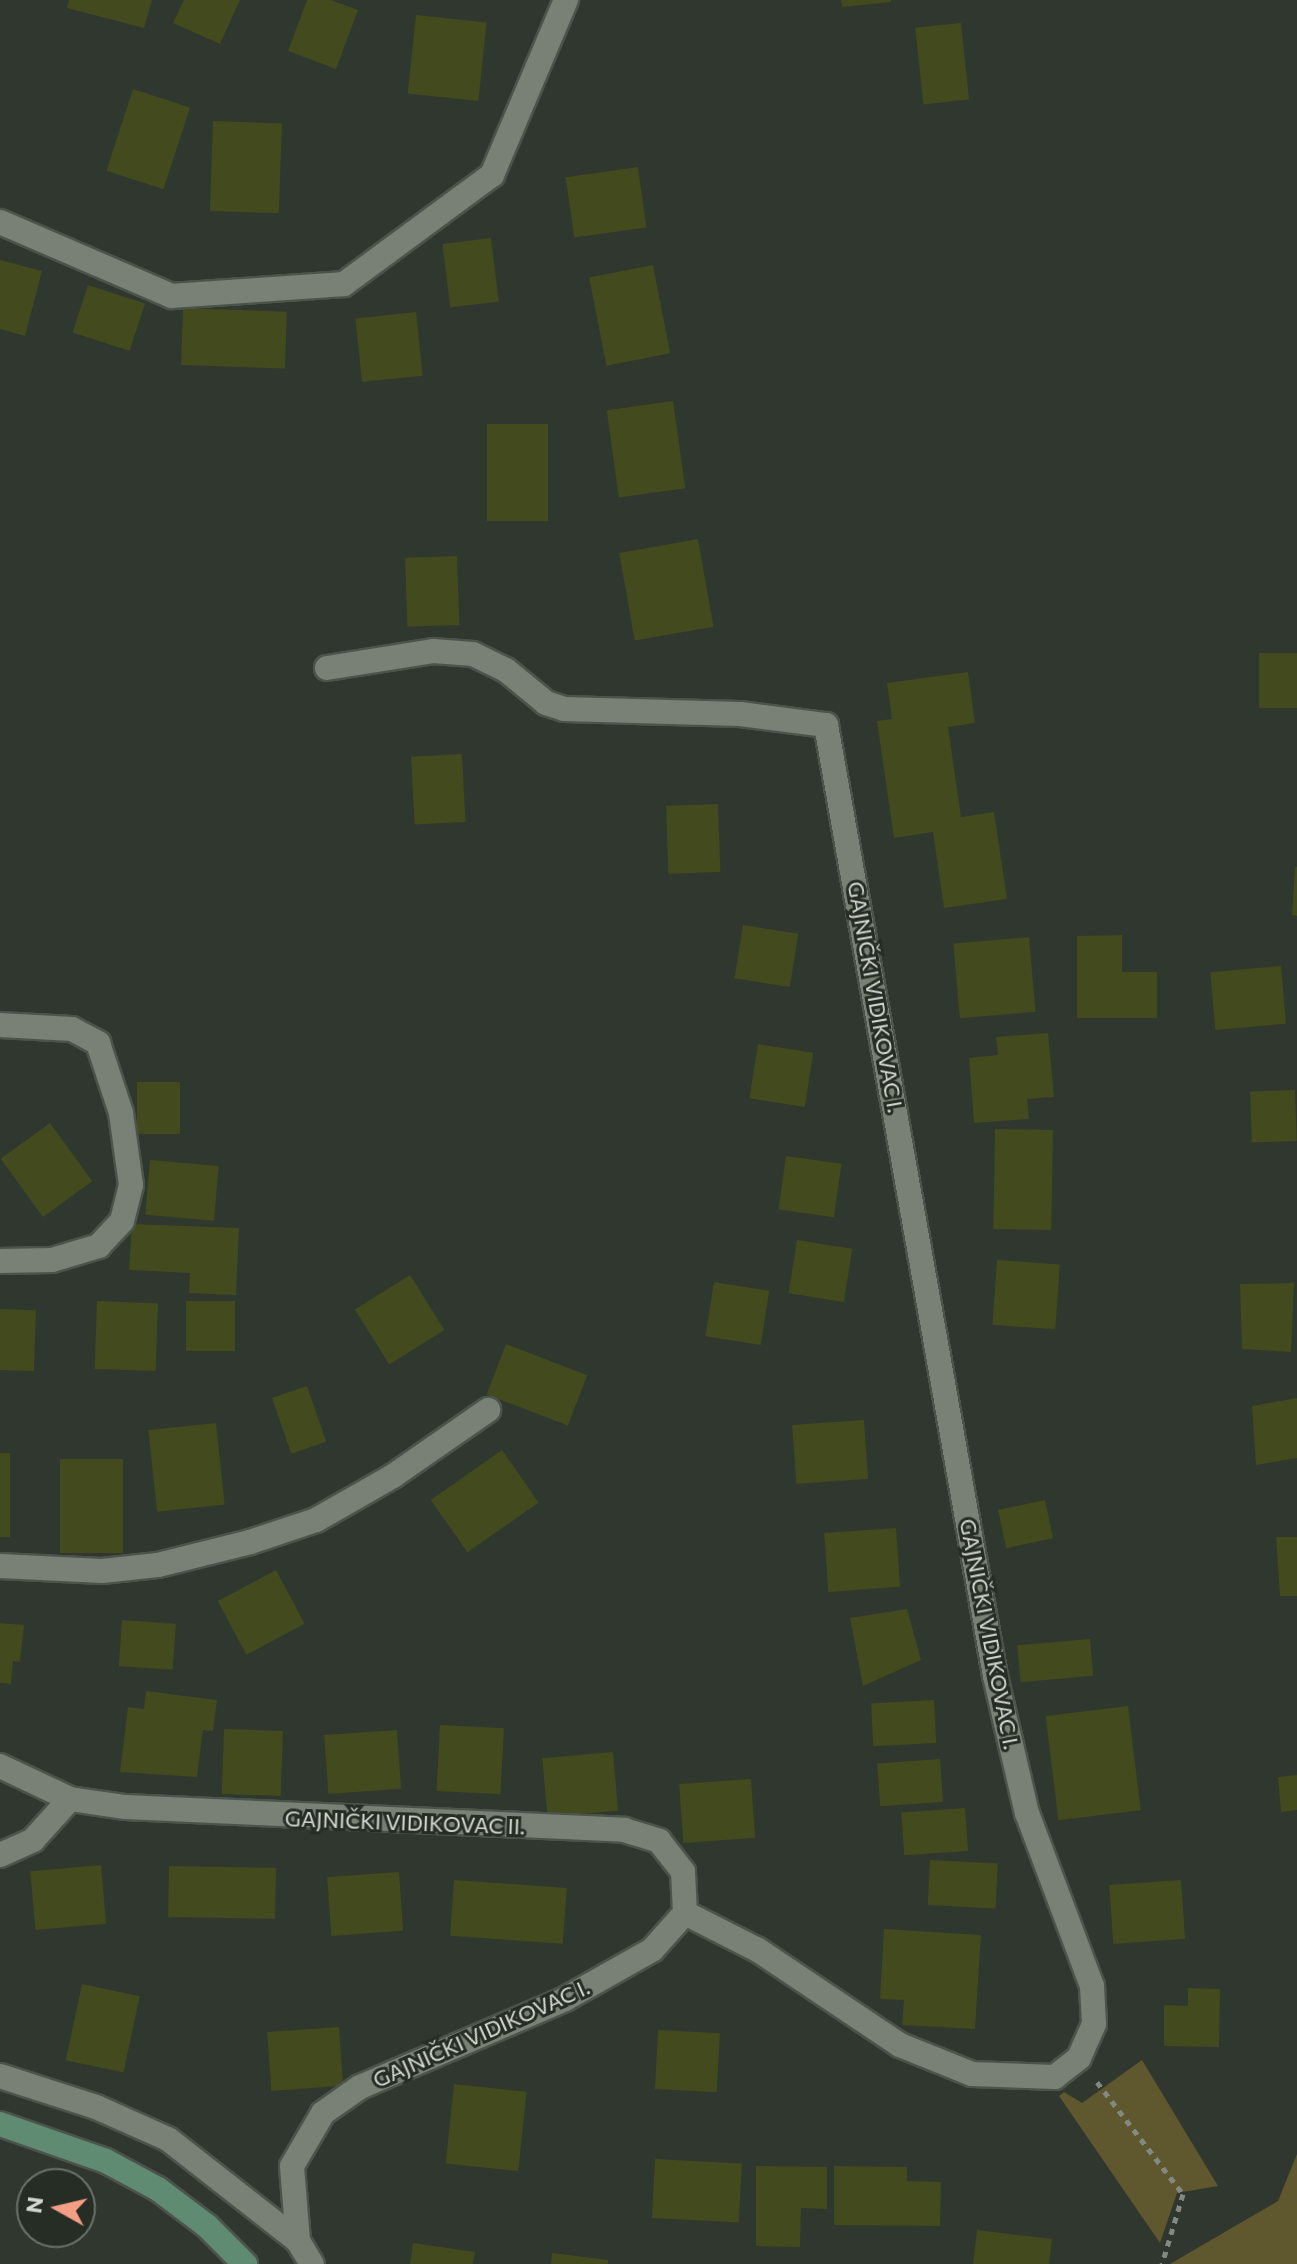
<!DOCTYPE html>
<meta charset="utf-8">
<style>
body{margin:0}
#map{position:relative;width:1297px;height:2264px;overflow:hidden;background:#30372e;font-family:Commissioner,sans-serif}
div>[style]{position:absolute}
.green>*{inset:0;background:#5f572d}
.building>*{inset:0;background:#424a1e;transform-origin:0 0}
.path>*{height:5px;margin-top:-2.5px;transform-origin:0;background:repeating-linear-gradient(90deg,#838982 0 6px,transparent 0 12px)}
.roads{filter:drop-shadow(2px 0 #4c534b) drop-shadow(-2px 0 #4c534b) drop-shadow(0 2px #4c534b) drop-shadow(0 -2px #4c534b)}
.street>*{height:24px;margin:-12px;padding:0 12px;transform-origin:12px;border-radius:12px;background:#798176}
.secondary>*{height:24px;margin:-12px;padding:0 12px;transform-origin:12px;border-radius:12px;background:#608b73}
span{translate:-50% -50%;white-space:nowrap;text-align:center;line-height:1.15;-webkit-text-stroke:6px #262d24;paint-order:stroke}
.street-label{font-size:22px;color:#d3d8d2}
.north{position:absolute;left:16px;top:2168px;width:80px;height:80px;box-sizing:border-box;background:#262d24;border:2px solid #6b716a;border-radius:50%;rotate:278deg;font-size:22px;font-weight:700;line-height:32px;text-align:center;color:#d3d8d2}
.north::after{content:'';display:block;margin:auto;width:28px;height:36px;background:#f49e86;clip-path:polygon(50% 0,100% 100%,50% 72%,0 100%)}
</style>
<div id="map">
<div class="green">
<i style="clip-path:polygon(1142px 2060px,1218px 2186px,1177px 2193px,1160px 2243px,1059px 2096px,1064px 2092px,1082px 2103px)"></i>
<i style="clip-path:polygon(1297px 2154px,1297px 2264px,1170px 2264px,1278px 2201px)"></i>
</div>
<div class="building">
<i style="clip-path:polygon(69px 0,152px 0,144px 28px,67px 8px)"></i>
<i style="clip-path:polygon(184px 0,240px 0,220px 44px,173px 23px)"></i>
<i style="clip-path:polygon(307px 0,331px 0,358px 10px,336px 69px,288px 51px)"></i>
<i style="clip-path:polygon(841px 0,891px 0,891px 2px,842px 7px)"></i>
<i style="left:416px;top:15px;width:71px;height:79px;rotate:6deg"></i>
<i style="left:961px;top:23px;width:77px;height:46px;rotate:84deg"></i>
<i style="left:133px;top:89px;width:60px;height:86px;rotate:18deg"></i>
<i style="left:213px;top:121px;width:69px;height:90px;rotate:2deg"></i>
<i style="left:638px;top:167px;width:61px;height:73px;rotate:82deg"></i>
<i style="left:491px;top:238px;width:64px;height:49px;rotate:83deg"></i>
<i style="clip-path:polygon(0 260px,42px 271px,25px 336px,0 329px)"></i>
<i style="left:653px;top:265px;width:90px;height:65px;rotate:79deg"></i>
<i style="left:88px;top:285px;width:60px;height:50px;rotate:18deg"></i>
<i style="left:183px;top:308px;width:104px;height:57px;rotate:2deg"></i>
<i style="left:416px;top:312px;width:64px;height:61px;rotate:84deg"></i>
<i style="left:673px;top:401px;width:88px;height:67px;rotate:82deg"></i>
<i style="left:487px;top:424px;width:61px;height:97px"></i>
<i style="left:698px;top:539px;width:89px;height:80px;rotate:80deg"></i>
<i style="left:457px;top:556px;width:69px;height:52px;rotate:88deg"></i>
<i style="left:1297px;top:653px;width:55px;height:38px;rotate:90deg"></i>
<i style="clip-path:polygon(968px 672px,975px 723px,948px 727px,961px 817px,994px 812px,1007px 899px,944px 908px,933px 832px,894px 838px,877px 721px,892px 719px,887px 683px)"></i>
<i style="left:462px;top:754px;width:68px;height:51px;rotate:87deg"></i>
<i style="left:718px;top:804px;width:68px;height:52px;rotate:88deg"></i>
<i style="clip-path:polygon(1295px 867px,1297px 867px,1297px 916px,1292px 915px)"></i>
<i style="left:743px;top:925px;width:56px;height:54px;rotate:9deg"></i>
<i style="clip-path:polygon(1122px 935px,1122px 972px,1157px 972px,1157px 1018px,1077px 1018px,1077px 936px)"></i>
<i style="left:1029px;top:937px;width:75px;height:76px;rotate:85deg"></i>
<i style="left:1281px;top:966px;width:58px;height:71px;rotate:85deg"></i>
<i style="clip-path:polygon(1048px 1033px,1054px 1097px,1027px 1099px,1029px 1119px,974px 1123px,969px 1058px,998px 1055px,996px 1037px)"></i>
<i style="left:758px;top:1044px;width:56px;height:55px;rotate:9deg"></i>
<i style="left:137px;top:1082px;width:43px;height:52px"></i>
<i style="left:1295px;top:1090px;width:51px;height:45px;rotate:88deg"></i>
<i style="left:50px;top:1123px;width:72px;height:61px;rotate:54deg"></i>
<i style="left:995px;top:1129px;width:58px;height:100px;rotate:1deg"></i>
<i style="left:786px;top:1156px;width:56px;height:54px;rotate:8deg"></i>
<i style="left:150px;top:1160px;width:69px;height:55px;rotate:5deg"></i>
<i style="clip-path:polygon(132px 1224px,239px 1228px,236px 1295px,189px 1293px,190px 1273px,129px 1270px)"></i>
<i style="left:797px;top:1240px;width:56px;height:54px;rotate:9deg"></i>
<i style="left:997px;top:1260px;width:63px;height:65px;rotate:4deg"></i>
<i style="left:410px;top:1275px;width:65px;height:65px;rotate:58deg"></i>
<i style="left:714px;top:1282px;width:56px;height:55px;rotate:9deg"></i>
<i style="clip-path:polygon(1294px 1283px,1291px 1352px,1242px 1349px,1240px 1284px)"></i>
<i style="left:97px;top:1301px;width:61px;height:68px;rotate:2deg"></i>
<i style="left:186px;top:1301px;width:49px;height:50px"></i>
<i style="left:0;top:1309px;width:36px;height:61px;rotate:2deg"></i>
<i style="left:506px;top:1344px;width:87px;height:54px;rotate:21deg"></i>
<i style="left:307px;top:1386px;width:59px;height:37px;rotate:71deg"></i>
<i style="clip-path:polygon(1297px 1398px,1297px 1458px,1256px 1465px,1252px 1406px)"></i>
<i style="left:864px;top:1420px;width:59px;height:72px;rotate:86deg"></i>
<i style="left:216px;top:1423px;width:82px;height:68px;rotate:84deg"></i>
<i style="left:502px;top:1450px;width:64px;height:87px;rotate:55deg"></i>
<i style="left:0;top:1453px;width:10px;height:84px"></i>
<i style="left:60px;top:1459px;width:63px;height:94px"></i>
<i style="left:1045px;top:1500px;width:39px;height:48px;rotate:78deg"></i>
<i style="left:896px;top:1528px;width:59px;height:72px;rotate:86deg"></i>
<i style="clip-path:polygon(1276px 1537px,1297px 1537px,1297px 1596px,1280px 1596px)"></i>
<i style="left:276px;top:1570px;width:61px;height:66px;rotate:62deg"></i>
<i style="clip-path:polygon(907px 1609px,921px 1660px,863px 1686px,850px 1618px)"></i>
<i style="left:122px;top:1620px;width:54px;height:46px;rotate:4deg"></i>
<i style="clip-path:polygon(0 1623px,24px 1625px,20px 1662px,13px 1661px,11px 1684px,0 1683px)"></i>
<i style="left:1090px;top:1639px;width:37px;height:73px;rotate:85deg"></i>
<i style="clip-path:polygon(146px 1691px,217px 1700px,213px 1731px,203px 1730px,197px 1777px,120px 1772px,128px 1707px,144px 1709px)"></i>
<i style="left:934px;top:1700px;width:43px;height:63px;rotate:87deg"></i>
<i style="left:1128px;top:1706px;width:105px;height:83px;rotate:83deg"></i>
<i style="left:440px;top:1725px;width:64px;height:66px;rotate:3deg"></i>
<i style="left:224px;top:1729px;width:59px;height:65px;rotate:2deg"></i>
<i style="left:397px;top:1730px;width:59px;height:73px;rotate:86deg"></i>
<i style="left:613px;top:1752px;width:59px;height:71px;rotate:85deg"></i>
<i style="left:940px;top:1759px;width:43px;height:63px;rotate:86deg"></i>
<i style="clip-path:polygon(1297px 1775px,1297px 1810px,1281px 1812px,1278px 1777px)"></i>
<i style="left:751px;top:1779px;width:59px;height:72px;rotate:86deg"></i>
<i style="left:965px;top:1808px;width:43px;height:64px;rotate:86deg"></i>
<i style="left:930px;top:1860px;width:68px;height:45px;rotate:3deg"></i>
<i style="left:101px;top:1865px;width:59px;height:71px;rotate:85deg"></i>
<i style="left:169px;top:1866px;width:107px;height:51px;rotate:1deg"></i>
<i style="left:399px;top:1872px;width:59px;height:72px;rotate:86deg"></i>
<i style="left:454px;top:1880px;width:113px;height:56px;rotate:4deg"></i>
<i style="left:1181px;top:1880px;width:59px;height:72px;rotate:86deg"></i>
<i style="clip-path:polygon(884px 1929px,981px 1935px,975px 2029px,902px 2025px,904px 2000px,880px 1999px)"></i>
<i style="left:82px;top:1984px;width:59px;height:78px;rotate:12deg"></i>
<i style="clip-path:polygon(1188px 1988px,1220px 1989px,1219px 2047px,1164px 2046px,1164px 2005px,1188px 2006px)"></i>
<i style="left:339px;top:2027px;width:59px;height:72px;rotate:86deg"></i>
<i style="left:658px;top:2030px;width:62px;height:59px;rotate:3deg"></i>
<i style="left:454px;top:2084px;width:73px;height:80px;rotate:6deg"></i>
<i style="left:655px;top:2159px;width:87px;height:59px;rotate:3deg"></i>
<i style="clip-path:polygon(756px 2166px,827px 2167px,827px 2209px,801px 2208px,800px 2247px,756px 2246px)"></i>
<i style="clip-path:polygon(834px 2166px,907px 2167px,907px 2181px,941px 2182px,940px 2226px,834px 2225px)"></i>
<i style="clip-path:polygon(977px 2230px,1052px 2239px,1049px 2264px,973px 2264px)"></i>
<i style="clip-path:polygon(413px 2243px,475px 2252px,473px 2264px,410px 2264px)"></i>
<i style="clip-path:polygon(552px 2253px,608px 2260px,608px 2264px,551px 2264px)"></i>
</div>
<div class="path">
<i style="left:1097px;top:2082px;width:141px;rotate:52.5deg"></i>
<i style="left:1183px;top:2194px;width:73px;rotate:106.7deg"></i>
</div>
<div class="roads">
<div class="street">
<i style="left:0;top:222px;width:187px;rotate:23.3deg"></i>
<i style="left:172px;top:296px;width:172px;rotate:-4deg"></i>
<i style="left:344px;top:284px;width:184px;rotate:-36.4deg"></i>
<i style="left:492px;top:175px;width:190px;rotate:-67.1deg"></i>
<i style="left:327px;top:668px;width:107px;rotate:-9.1deg"></i>
<i style="left:433px;top:651px;width:40px;rotate:4.3deg"></i>
<i style="left:473px;top:654px;width:37px;rotate:26deg"></i>
<i style="left:506px;top:670px;width:52px;rotate:39.5deg"></i>
<i style="left:546px;top:703px;width:19px;rotate:18deg"></i>
<i style="left:564px;top:709px;width:176px;rotate:1.6deg"></i>
<i style="left:740px;top:714px;width:87px;rotate:7.3deg"></i>
<i style="left:826px;top:725px;width:966px;rotate:79.92deg"></i>
<i style="left:995px;top:1676px;width:141px;rotate:76.9deg"></i>
<i style="left:1027px;top:1813px;width:185px;rotate:69.4deg"></i>
<i style="left:1092px;top:1986px;width:38px;rotate:87deg"></i>
<i style="left:1094px;top:2024px;width:37px;rotate:114deg"></i>
<i style="left:1079px;top:2058px;width:31px;rotate:142deg"></i>
<i style="left:1055px;top:2077px;width:83px;rotate:-177.9deg"></i>
<i style="left:972px;top:2074px;width:78px;rotate:-158.1deg"></i>
<i style="left:900px;top:2045px;width:171px;rotate:-146.2deg"></i>
<i style="left:758px;top:1950px;width:82px;rotate:-153.1deg"></i>
<i style="left:0;top:1025px;width:72px;rotate:3.2deg"></i>
<i style="left:72px;top:1029px;width:30px;rotate:28deg"></i>
<i style="left:98px;top:1043px;width:74px;rotate:71.8deg"></i>
<i style="left:121px;top:1113px;width:73px;rotate:82.1deg"></i>
<i style="left:131px;top:1185px;width:37px;rotate:104deg"></i>
<i style="left:122px;top:1221px;width:34px;rotate:133deg"></i>
<i style="left:99px;top:1246px;width:49px;rotate:163.4deg"></i>
<i style="left:52px;top:1260px;width:52px;rotate:178.9deg"></i>
<i style="left:0;top:1566px;width:102px;rotate:2.8deg"></i>
<i style="left:102px;top:1571px;width:56px;rotate:-6.1deg"></i>
<i style="left:158px;top:1565px;width:95px;rotate:-14deg"></i>
<i style="left:250px;top:1542px;width:70px;rotate:-18.4deg"></i>
<i style="left:316px;top:1520px;width:89px;rotate:-29.7deg"></i>
<i style="left:393px;top:1476px;width:116px;rotate:-34.8deg"></i>
<i style="left:0;top:1766px;width:77px;rotate:25.2deg"></i>
<i style="left:70px;top:1799px;width:56px;rotate:8.3deg"></i>
<i style="left:125px;top:1807px;width:500px;rotate:2.6deg"></i>
<i style="left:624px;top:1830px;width:37px;rotate:17deg"></i>
<i style="left:659px;top:1841px;width:39px;rotate:52deg"></i>
<i style="left:683px;top:1872px;width:41px;rotate:87.2deg"></i>
<i style="left:0;top:1855px;width:36px;rotate:-24deg"></i>
<i style="left:33px;top:1840px;width:55px;rotate:-47.9deg"></i>
<i style="left:0;top:2076px;width:101px;rotate:17.9deg"></i>
<i style="left:96px;top:2107px;width:79px;rotate:24deg"></i>
<i style="left:168px;top:2139px;width:165px;rotate:38.1deg"></i>
<i style="left:298px;top:2241px;width:27px;rotate:59deg"></i>
<i style="left:298px;top:2241px;width:75px;rotate:-94.6deg"></i>
<i style="left:292px;top:2166px;width:61px;rotate:-59.7deg"></i>
<i style="left:323px;top:2113px;width:45px;rotate:-35.1deg"></i>
<i style="left:360px;top:2087px;width:223px;rotate:-23.2deg"></i>
<i style="left:565px;top:1999px;width:100px;rotate:-29.4deg"></i>
<i style="left:652px;top:1950px;width:50px;rotate:-48.3deg"></i>
</div>
<div class="secondary">
<i style="left:0;top:2124px;width:112px;rotate:19.2deg"></i>
<i style="left:106px;top:2161px;width:59px;rotate:28.3deg"></i>
<i style="left:158px;top:2189px;width:61px;rotate:37.1deg"></i>
<i style="left:207px;top:2226px;width:54px;rotate:45deg"></i>
</div>
</div>
<div class="street-label">
<span style="left:876px;top:997px;rotate:80deg">GAJNIČKI VIDIKOVAC I.</span>
<span style="left:990px;top:1634px;rotate:79deg">GAJNIČKI VIDIKOVAC I.</span>
<span style="left:405px;top:1822px;rotate:2deg">GAJNIČKI VIDIKOVAC II.</span>
<span style="left:481px;top:2033px;rotate:-24deg">GAJNIČKI VIDIKOVAC I.</span>
</div>
<div class="north">N</div>
</div>
